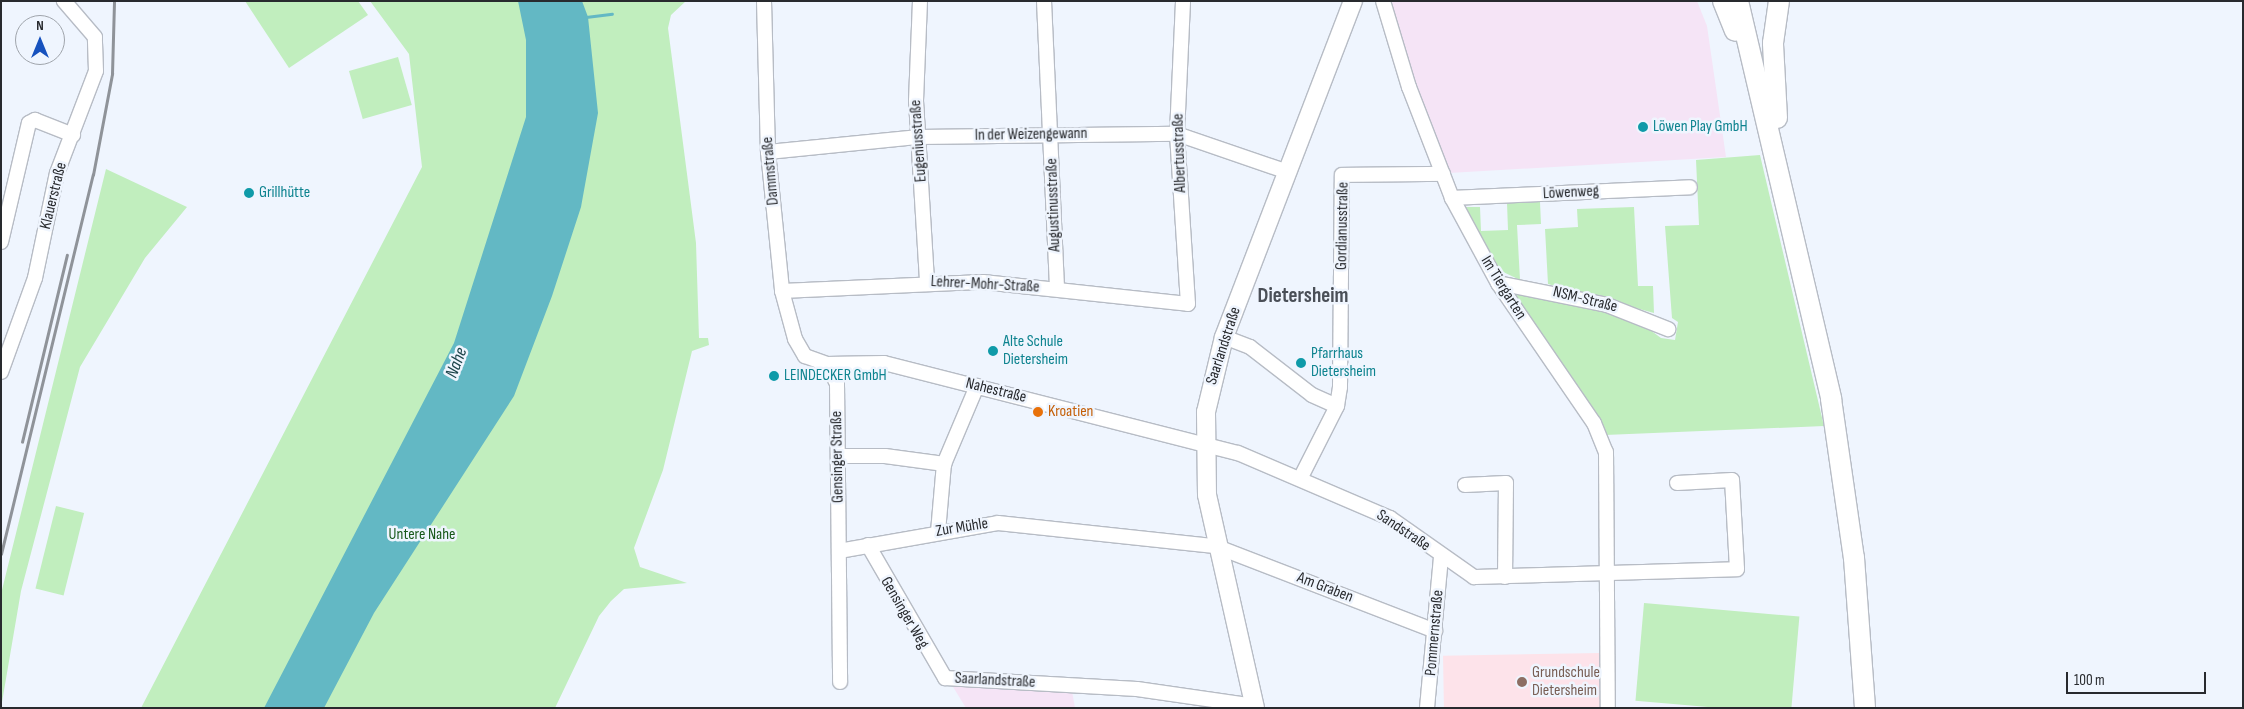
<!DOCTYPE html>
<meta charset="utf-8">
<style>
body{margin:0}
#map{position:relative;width:2244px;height:709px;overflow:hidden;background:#eff5fe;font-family:"Sofia Sans Condensed",sans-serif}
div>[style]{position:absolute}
.commercial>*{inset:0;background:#f5e4f6}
.education>*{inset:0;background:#fde3ea;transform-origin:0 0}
.green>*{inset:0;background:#c1eebe;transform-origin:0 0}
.water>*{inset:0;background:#63b8c4}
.stream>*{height:2.5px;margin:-1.25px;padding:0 1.25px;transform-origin:1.25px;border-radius:1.25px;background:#63b8c4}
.roads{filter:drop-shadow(1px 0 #b7bcc5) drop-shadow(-1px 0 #b7bcc5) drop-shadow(0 1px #b7bcc5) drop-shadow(0 -1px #b7bcc5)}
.minor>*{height:14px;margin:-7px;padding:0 7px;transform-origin:7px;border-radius:7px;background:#fff}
.major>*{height:18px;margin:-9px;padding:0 9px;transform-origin:9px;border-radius:9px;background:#fff}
.highway>*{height:20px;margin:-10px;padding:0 10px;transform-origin:10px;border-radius:10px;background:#fff}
.rail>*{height:2.5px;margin:-1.25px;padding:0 1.25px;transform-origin:1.25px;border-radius:1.25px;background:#8f9399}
.dots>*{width:14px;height:14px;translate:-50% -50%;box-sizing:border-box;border:2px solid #eff5fe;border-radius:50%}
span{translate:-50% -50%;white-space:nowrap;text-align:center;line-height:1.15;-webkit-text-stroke:5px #eff5fe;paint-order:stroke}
.culture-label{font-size:16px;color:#0d838f}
.left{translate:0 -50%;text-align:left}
.street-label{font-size:16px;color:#282a2e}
.food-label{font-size:16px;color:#c56008}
.park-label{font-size:16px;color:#19591b}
.education-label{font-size:16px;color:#785e54}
.water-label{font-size:18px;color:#1d454b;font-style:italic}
.district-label{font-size:21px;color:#4a4f57;font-weight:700}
.frame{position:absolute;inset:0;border:2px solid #282a2e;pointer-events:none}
.north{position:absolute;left:15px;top:15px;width:50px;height:50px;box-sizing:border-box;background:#eff5fe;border:1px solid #9fa4ab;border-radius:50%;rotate:0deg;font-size:14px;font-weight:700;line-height:20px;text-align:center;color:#282a2e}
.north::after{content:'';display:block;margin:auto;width:18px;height:22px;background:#1752be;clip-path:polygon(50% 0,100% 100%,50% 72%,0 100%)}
.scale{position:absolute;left:2066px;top:672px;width:140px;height:22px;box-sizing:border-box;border:2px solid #282a2e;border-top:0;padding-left:6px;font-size:15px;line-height:18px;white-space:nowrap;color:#282a2e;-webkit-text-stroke:4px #eff5fe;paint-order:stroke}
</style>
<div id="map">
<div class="commercial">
<i style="clip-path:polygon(1387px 1px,1697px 1px,1707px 26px,1726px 157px,1449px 173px,1436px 149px)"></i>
<i style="clip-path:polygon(950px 682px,1072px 691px,1075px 708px,966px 708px)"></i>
</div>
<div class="education">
<i style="left:1600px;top:653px;width:55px;height:157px;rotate:89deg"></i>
</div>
<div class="green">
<i style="clip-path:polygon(245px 1px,358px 1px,368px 15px,289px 68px)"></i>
<i style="clip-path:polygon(370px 1px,686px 1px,671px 15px,668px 28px,696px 243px,699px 338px,708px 338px,709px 345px,692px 351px,663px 470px,634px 548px,640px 567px,687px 583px,624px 589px,611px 601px,599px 616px,555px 708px,141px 708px,422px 167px,409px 54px)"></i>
<i style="left:398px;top:57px;width:50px;height:51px;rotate:74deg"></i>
<i style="clip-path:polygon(1760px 155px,1824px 426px,1605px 435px,1503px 287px,1634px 318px,1661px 338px,1675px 340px,1678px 322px,1672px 318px,1665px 226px,1699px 225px,1696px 160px)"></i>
<i style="clip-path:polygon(106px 169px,187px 207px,145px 258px,80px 367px,21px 591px,1px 708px,1px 594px)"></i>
<i style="clip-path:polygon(1540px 202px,1541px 224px,1517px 225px,1520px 280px,1499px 270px,1464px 207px,1480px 207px,1481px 231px,1508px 230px,1507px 203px)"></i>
<i style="clip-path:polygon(1634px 207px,1638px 286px,1653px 286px,1654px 313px,1548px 284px,1545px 229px,1578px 227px,1577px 209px)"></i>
<i style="left:56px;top:506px;width:29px;height:85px;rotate:14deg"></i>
<i style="left:1644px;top:603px;width:156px;height:98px;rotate:5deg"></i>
</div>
<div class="water">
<i style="clip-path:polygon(518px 1px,582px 1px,588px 17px,598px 113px,581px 207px,552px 296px,514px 396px,374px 613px,324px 708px,264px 708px,454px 343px,526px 117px,526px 40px)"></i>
</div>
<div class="stream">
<i style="left:586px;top:17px;width:26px;rotate:-7deg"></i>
</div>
<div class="roads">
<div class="minor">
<i style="left:764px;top:1px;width:151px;rotate:88.5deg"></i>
<i style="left:768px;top:152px;width:140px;rotate:84.2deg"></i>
<i style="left:782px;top:291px;width:50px;rotate:74.8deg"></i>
<i style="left:795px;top:339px;width:20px;rotate:60deg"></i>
<i style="left:805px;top:356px;width:23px;rotate:20deg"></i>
<i style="left:827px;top:364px;width:57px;rotate:-1deg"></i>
<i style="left:884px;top:363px;width:365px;rotate:14.3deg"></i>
<i style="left:1238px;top:453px;width:165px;rotate:23.2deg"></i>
<i style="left:1390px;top:518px;width:103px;rotate:35.1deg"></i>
<i style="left:1474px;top:577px;width:263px;rotate:-1.7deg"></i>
<i style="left:1737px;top:569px;width:89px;rotate:-93.2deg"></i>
<i style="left:1732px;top:480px;width:55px;rotate:176.9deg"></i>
<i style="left:920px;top:1px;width:100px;rotate:92.3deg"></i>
<i style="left:916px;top:101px;width:181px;rotate:86.5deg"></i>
<i style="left:1044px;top:1px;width:287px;rotate:87.4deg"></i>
<i style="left:1383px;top:1px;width:90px;rotate:73.2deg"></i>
<i style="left:1409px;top:87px;width:119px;rotate:68.8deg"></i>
<i style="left:1452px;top:198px;width:97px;rotate:61.6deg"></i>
<i style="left:1498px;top:283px;width:170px;rotate:55.6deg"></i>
<i style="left:1594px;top:423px;width:31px;rotate:68deg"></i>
<i style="left:1606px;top:452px;width:256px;rotate:89.6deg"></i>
<i style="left:768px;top:152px;width:152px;rotate:-5.7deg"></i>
<i style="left:919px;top:137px;width:258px;rotate:-0.7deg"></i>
<i style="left:1177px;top:134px;width:117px;rotate:18.9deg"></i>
<i style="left:1452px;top:198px;width:238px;rotate:-2.6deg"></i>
<i style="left:1px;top:242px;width:122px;rotate:-76.8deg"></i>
<i style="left:29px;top:123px;width:7px;rotate:-27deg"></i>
<i style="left:35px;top:120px;width:41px;rotate:21.5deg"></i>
<i style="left:1498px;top:283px;width:111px;rotate:11.4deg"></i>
<i style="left:1607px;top:305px;width:66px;rotate:21.5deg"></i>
<i style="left:782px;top:291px;width:201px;rotate:-2.6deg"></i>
<i style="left:983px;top:282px;width:206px;rotate:6.1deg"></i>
<i style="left:1188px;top:304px;width:170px;rotate:-93.7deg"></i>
<i style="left:1177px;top:134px;width:133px;rotate:-87.4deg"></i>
<i style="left:1224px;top:337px;width:28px;rotate:21deg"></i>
<i style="left:1250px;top:347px;width:78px;rotate:37.7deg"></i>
<i style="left:1312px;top:395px;width:27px;rotate:24deg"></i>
<i style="left:827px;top:364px;width:22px;rotate:63deg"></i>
<i style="left:837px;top:384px;width:298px;rotate:89.4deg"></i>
<i style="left:1px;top:372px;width:100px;rotate:-70.1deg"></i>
<i style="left:35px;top:278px;width:107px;rotate:-78.2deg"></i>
<i style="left:57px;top:173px;width:109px;rotate:-69.1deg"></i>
<i style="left:96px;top:71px;width:34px;rotate:-92deg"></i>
<i style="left:95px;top:37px;width:48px;rotate:-130.7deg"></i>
<i style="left:838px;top:456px;width:47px"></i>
<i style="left:885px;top:456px;width:60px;rotate:7.7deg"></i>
<i style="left:1301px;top:477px;width:80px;rotate:-63.1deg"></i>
<i style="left:1337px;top:406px;width:19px;rotate:-81deg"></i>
<i style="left:1340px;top:387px;width:212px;rotate:-89.5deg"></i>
<i style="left:1342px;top:175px;width:101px;rotate:-0.6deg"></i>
<i style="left:1465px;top:485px;width:41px;rotate:-2.8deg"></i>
<i style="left:1506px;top:483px;width:94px;rotate:90.6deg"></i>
<i style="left:938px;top:532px;width:68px;rotate:-85deg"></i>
<i style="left:944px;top:464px;width:85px;rotate:-67.1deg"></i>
<i style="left:868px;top:545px;width:154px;rotate:59.9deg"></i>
<i style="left:945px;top:678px;width:192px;rotate:3.3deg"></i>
<i style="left:1137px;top:689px;width:119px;rotate:8.2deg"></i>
<i style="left:839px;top:551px;width:161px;rotate:-10deg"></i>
<i style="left:998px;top:523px;width:218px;rotate:6.1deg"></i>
<i style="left:1215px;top:546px;width:236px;rotate:21.1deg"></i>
<i style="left:1427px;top:708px;width:152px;rotate:-84.7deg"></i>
</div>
<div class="major">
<i style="left:1255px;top:708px;width:218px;rotate:-102.7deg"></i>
<i style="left:1207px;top:495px;width:83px;rotate:-90.7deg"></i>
<i style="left:1206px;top:412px;width:77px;rotate:-76.5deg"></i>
<i style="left:1224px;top:337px;width:360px;rotate:-69deg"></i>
</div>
<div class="highway">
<i style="left:1723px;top:1px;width:32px;rotate:68deg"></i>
<i style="left:1738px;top:1px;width:409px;rotate:76.8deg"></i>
<i style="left:1831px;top:399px;width:161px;rotate:81.8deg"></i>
<i style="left:1854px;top:558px;width:150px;rotate:85.8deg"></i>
<i style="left:1777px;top:118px;width:75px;rotate:-93.1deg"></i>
<i style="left:1773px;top:43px;width:42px;rotate:-81.9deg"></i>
</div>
</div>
<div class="rail">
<i style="left:22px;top:442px;width:192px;rotate:-76.5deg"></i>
<i style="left:1px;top:554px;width:390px;rotate:-76.4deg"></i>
<i style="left:93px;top:175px;width:103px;rotate:-79.3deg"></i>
<i style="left:112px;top:74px;width:73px;rotate:-88.4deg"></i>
</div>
<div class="dots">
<i style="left:1643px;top:127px;background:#0f9aa8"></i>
<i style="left:249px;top:193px;background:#0f9aa8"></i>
<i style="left:993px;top:351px;background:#0f9aa8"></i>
<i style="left:1301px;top:363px;background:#0f9aa8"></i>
<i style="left:774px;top:376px;background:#0f9aa8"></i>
<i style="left:1038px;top:412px;background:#e8710a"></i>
<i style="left:1522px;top:682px;background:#8d6e63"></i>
</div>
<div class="culture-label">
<span class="left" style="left:1653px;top:127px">Löwen Play GmbH</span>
<span class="left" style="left:259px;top:193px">Grillhütte</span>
<span class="left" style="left:1003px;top:351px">Alte Schule<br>Dietersheim</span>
<span class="left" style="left:1311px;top:363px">Pfarrhaus<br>Dietersheim</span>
<span class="left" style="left:784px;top:376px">LEINDECKER GmbH</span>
</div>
<div class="street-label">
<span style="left:1031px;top:135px;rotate:-1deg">In der Weizengewann</span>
<span style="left:919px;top:141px;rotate:-94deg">Eugeniusstraße</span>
<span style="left:1180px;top:153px;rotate:-92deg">Albertusstraße</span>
<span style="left:771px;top:171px;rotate:-95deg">Dammstraße</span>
<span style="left:1571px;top:193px;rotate:-3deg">Löwenweg</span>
<span style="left:54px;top:196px;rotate:-76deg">Klauerstraße</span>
<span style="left:1054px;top:205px;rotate:-92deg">Augustinusstraße</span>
<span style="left:1343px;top:226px;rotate:-89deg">Gordianusstraße</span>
<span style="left:985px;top:285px;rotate:3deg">Lehrer-Mohr-Straße</span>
<span style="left:1503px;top:288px;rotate:58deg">Im Tiergarten</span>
<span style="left:1585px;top:300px;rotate:14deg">NSM-Straße</span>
<span style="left:1224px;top:346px;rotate:-72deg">Saarlandstraße</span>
<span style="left:996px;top:391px;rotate:14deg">Nahestraße</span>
<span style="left:838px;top:457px;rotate:-91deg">Gensinger Straße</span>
<span style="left:962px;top:528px;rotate:-9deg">Zur Mühle</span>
<span style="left:1403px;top:531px;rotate:34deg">Sandstraße</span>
<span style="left:1325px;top:588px;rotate:21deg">Am Graben</span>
<span style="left:904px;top:613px;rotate:60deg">Gensinger Weg</span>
<span style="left:1435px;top:633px;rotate:-85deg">Pommernstraße</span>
<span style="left:995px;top:681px;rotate:3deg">Saarlandstraße</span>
</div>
<div class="food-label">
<span class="left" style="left:1048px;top:412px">Kroatien</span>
</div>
<div class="park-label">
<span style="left:422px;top:535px">Untere Nahe</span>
</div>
<div class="education-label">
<span class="left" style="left:1532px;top:682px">Grundschule<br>Dietersheim</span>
</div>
<div class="water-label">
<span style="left:457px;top:363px;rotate:-69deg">Nahe</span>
</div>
<div class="district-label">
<span style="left:1303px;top:296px">Dietersheim</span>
</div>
<div class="frame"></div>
<div class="north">N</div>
<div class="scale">100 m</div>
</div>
